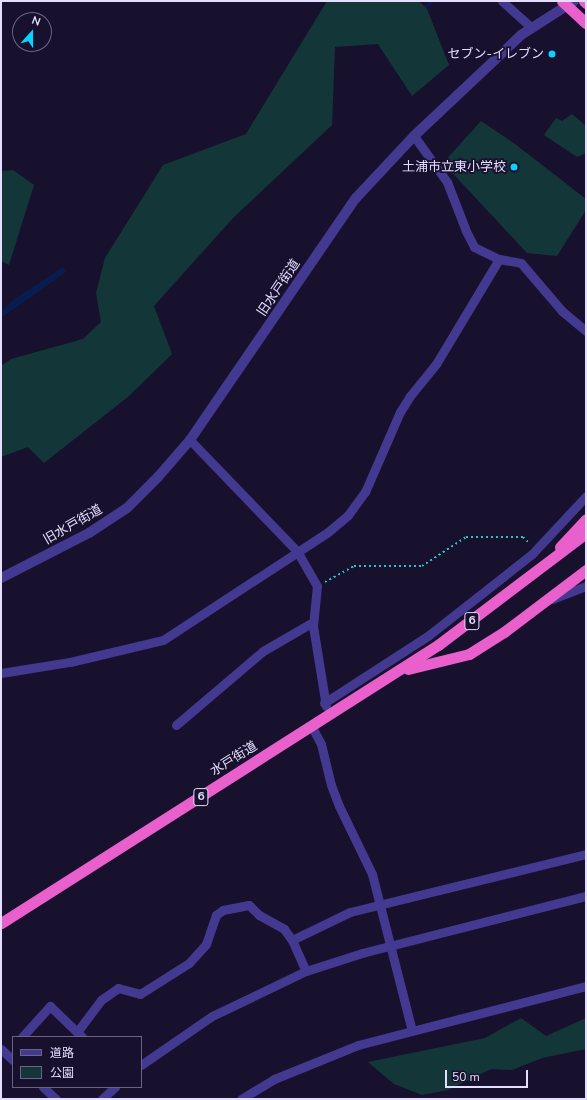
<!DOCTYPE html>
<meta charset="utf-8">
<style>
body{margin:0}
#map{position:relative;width:587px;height:1100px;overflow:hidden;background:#18112e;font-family:"Nunito Sans","Noto Sans JP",sans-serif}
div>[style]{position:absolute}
.green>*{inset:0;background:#133739}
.water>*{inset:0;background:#081c50}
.stream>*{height:3.5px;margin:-1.75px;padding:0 1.75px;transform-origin:1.75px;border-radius:1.75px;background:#081c50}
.path>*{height:2px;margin-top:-1px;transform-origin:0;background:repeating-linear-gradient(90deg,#2ac3c7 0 2px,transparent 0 5px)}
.minor>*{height:9px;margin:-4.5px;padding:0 4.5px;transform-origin:4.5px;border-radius:4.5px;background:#443990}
.tertiary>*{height:10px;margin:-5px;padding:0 5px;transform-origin:5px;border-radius:5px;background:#443990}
.trunk>*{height:11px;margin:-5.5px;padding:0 5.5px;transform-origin:5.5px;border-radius:5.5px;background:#e95fcc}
.dots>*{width:11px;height:11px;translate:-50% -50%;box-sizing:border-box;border:2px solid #18112e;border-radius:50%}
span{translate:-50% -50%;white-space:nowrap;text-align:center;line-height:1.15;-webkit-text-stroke:3.5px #18112e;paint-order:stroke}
.shield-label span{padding:1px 3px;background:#18112e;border:1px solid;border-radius:3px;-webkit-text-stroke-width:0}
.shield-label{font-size:12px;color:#e5deff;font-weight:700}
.poi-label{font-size:13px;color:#e5deff}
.right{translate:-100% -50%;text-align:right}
.street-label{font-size:13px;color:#e5deff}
.frame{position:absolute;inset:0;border:2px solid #e5deff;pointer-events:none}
.legend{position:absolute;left:12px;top:1036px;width:130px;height:52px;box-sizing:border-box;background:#18112e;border:1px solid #6a6382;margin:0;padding:5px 7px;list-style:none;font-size:12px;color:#e5deff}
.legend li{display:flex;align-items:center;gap:8px;height:20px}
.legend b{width:20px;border:1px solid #6a6382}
.north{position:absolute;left:12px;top:12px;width:40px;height:40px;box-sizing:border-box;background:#18112e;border:1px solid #6a6382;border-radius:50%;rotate:21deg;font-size:11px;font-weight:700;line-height:16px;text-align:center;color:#e5deff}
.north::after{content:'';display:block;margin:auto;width:14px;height:18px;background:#0ad1ff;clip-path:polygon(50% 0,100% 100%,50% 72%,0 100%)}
.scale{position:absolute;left:445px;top:1070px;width:83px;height:18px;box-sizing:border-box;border:2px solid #e5deff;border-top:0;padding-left:5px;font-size:12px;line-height:14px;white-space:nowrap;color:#e5deff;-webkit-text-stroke:3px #18112e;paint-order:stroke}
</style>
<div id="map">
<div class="green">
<i style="clip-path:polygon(327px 1px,419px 1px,427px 9px,449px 65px,412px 96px,378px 44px,335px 47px,332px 125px,233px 218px,154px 306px,172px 354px,129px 396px,44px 463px,28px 447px,1px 457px,1px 366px,11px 359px,83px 339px,101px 322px,96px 293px,105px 258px,163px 165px,246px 134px)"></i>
<i style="clip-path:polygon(572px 114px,586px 126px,586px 153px,577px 157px,544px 135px,556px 118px,562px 121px)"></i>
<i style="clip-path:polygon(481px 121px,515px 144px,586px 199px,586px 210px,557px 256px,527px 253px,443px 163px)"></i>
<i style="clip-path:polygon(13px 170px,34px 185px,9px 265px,1px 261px,1px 171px)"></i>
<i style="clip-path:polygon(521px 1018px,546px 1036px,586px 1018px,586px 1049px,542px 1058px,512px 1070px,491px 1069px,448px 1090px,422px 1095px,394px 1084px,368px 1062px,485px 1038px)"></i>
</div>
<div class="water">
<i style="clip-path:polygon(63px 267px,66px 272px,1px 318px,1px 311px,16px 298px)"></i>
</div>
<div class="stream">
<i style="left:427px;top:6px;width:7px;rotate:-45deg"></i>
</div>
<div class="path">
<i style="left:325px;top:582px;width:33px;rotate:-29deg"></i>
<i style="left:354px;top:566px;width:68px"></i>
<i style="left:422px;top:566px;width:53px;rotate:-33.4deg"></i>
<i style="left:466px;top:537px;width:57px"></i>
<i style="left:523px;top:537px;width:8px;rotate:45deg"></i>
</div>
<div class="minor">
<i style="left:502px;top:1px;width:39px;rotate:42deg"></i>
<i style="left:414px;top:136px;width:57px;rotate:54.3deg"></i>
<i style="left:447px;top:182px;width:53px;rotate:68.8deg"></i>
<i style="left:466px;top:231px;width:18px;rotate:63deg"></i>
<i style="left:474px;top:247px;width:28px;rotate:26deg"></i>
<i style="left:499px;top:259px;width:22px;rotate:10deg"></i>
<i style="left:521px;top:263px;width:63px;rotate:49.5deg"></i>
<i style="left:562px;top:311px;width:31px;rotate:40deg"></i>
<i style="left:190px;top:440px;width:154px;rotate:46.1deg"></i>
<i style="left:297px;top:551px;width:40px;rotate:60.3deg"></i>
<i style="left:317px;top:586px;width:40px;rotate:95.7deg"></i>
<i style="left:313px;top:626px;width:81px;rotate:80.8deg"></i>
<i style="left:552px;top:599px;width:36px;rotate:-21deg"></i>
<i style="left:1px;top:673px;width:70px;rotate:-9.1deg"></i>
<i style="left:70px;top:662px;width:96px;rotate:-13.3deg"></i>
<i style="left:163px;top:640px;width:197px;rotate:-33.2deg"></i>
<i style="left:328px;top:532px;width:26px;rotate:-40deg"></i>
<i style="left:348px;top:515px;width:29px;rotate:-54deg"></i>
<i style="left:365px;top:492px;width:87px;rotate:-66.4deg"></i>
<i style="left:400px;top:412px;width:19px;rotate:-58deg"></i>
<i style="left:410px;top:396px;width:41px;rotate:-50.9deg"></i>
<i style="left:436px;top:364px;width:122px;rotate:-59deg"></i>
<i style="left:324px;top:703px;width:125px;rotate:-32.9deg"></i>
<i style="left:429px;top:635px;width:131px;rotate:-38.2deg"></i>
<i style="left:532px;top:554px;width:79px;rotate:-47deg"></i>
<i style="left:176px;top:725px;width:114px;rotate:-40.4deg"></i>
<i style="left:263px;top:651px;width:58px;rotate:-30.1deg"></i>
<i style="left:312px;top:727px;width:19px;rotate:62deg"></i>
<i style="left:321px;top:744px;width:42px;rotate:76.3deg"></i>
<i style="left:331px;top:785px;width:22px;rotate:69deg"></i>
<i style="left:339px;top:806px;width:76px;rotate:64.1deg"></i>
<i style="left:372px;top:874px;width:162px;rotate:75.7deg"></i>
<i style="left:292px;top:940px;width:64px;rotate:-25.8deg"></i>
<i style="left:350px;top:912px;width:243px;rotate:-13.8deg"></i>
<i style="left:77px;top:1032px;width:40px;rotate:-53deg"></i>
<i style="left:101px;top:1000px;width:21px;rotate:-35deg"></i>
<i style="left:118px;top:988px;width:23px;rotate:15deg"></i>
<i style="left:140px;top:994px;width:58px;rotate:-32.3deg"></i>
<i style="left:189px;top:963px;width:25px;rotate:-48deg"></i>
<i style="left:206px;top:944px;width:31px;rotate:-71deg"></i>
<i style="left:216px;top:915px;width:9px;rotate:-36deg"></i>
<i style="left:223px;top:910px;width:26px;rotate:-11deg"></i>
<i style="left:249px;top:905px;width:14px;rotate:45deg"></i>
<i style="left:259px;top:915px;width:29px;rotate:29deg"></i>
<i style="left:284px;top:929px;width:14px;rotate:54deg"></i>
<i style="left:292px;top:940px;width:34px;rotate:66deg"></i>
<i style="left:22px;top:1037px;width:42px;rotate:-47.9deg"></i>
<i style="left:50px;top:1006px;width:45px;rotate:44.1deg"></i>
<i style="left:1px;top:1049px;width:16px;rotate:43deg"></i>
<i style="left:141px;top:1065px;width:86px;rotate:-34.6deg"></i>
<i style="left:212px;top:1016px;width:104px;rotate:-25.6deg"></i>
<i style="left:306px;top:971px;width:59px;rotate:-17.8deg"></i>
<i style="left:362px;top:953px;width:231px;rotate:-14.3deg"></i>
<i style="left:43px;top:1087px;width:18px;rotate:43deg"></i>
<i style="left:102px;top:1099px;width:18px;rotate:-43deg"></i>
<i style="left:241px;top:1099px;width:39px;rotate:-31deg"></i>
<i style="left:274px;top:1079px;width:91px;rotate:-22deg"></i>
<i style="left:358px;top:1045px;width:236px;rotate:-14.5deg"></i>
</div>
<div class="tertiary">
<i style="left:1px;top:578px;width:99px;rotate:-27.1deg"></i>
<i style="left:89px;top:533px;width:45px;rotate:-33.3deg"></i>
<i style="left:127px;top:508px;width:44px;rotate:-45deg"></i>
<i style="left:158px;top:477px;width:49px;rotate:-49.1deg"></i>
<i style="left:190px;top:440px;width:293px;rotate:-55.6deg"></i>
<i style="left:356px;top:198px;width:85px;rotate:-46.9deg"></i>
<i style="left:414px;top:136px;width:147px;rotate:-43.3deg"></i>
<i style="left:521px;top:35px;width:63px;rotate:-32.7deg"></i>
</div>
<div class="trunk">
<i style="left:562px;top:1px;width:33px;rotate:43deg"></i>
<i style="left:584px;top:1px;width:3px;rotate:45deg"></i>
<i style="left:560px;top:547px;width:38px;rotate:-47deg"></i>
<i style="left:408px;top:669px;width:63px;rotate:-13.8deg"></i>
<i style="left:469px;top:654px;width:41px;rotate:-32.2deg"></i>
<i style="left:504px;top:632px;width:103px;rotate:-37.1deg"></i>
<i style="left:1px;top:923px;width:518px;rotate:-32.46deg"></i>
<i style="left:438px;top:645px;width:186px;rotate:-37.1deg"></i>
</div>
<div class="dots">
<i style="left:552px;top:54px;background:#0ad1ff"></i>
<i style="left:514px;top:167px;background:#0ad1ff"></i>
</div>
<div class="shield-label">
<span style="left:472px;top:621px">6</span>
<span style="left:201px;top:797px">6</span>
</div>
<div class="poi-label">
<span class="right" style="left:544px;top:54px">セブン-イレブン</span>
<span class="right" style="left:506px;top:167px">土浦市立東小学校</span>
</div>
<div class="street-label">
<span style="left:279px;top:288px;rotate:-56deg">旧水戸街道</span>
<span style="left:73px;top:525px;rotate:-30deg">旧水戸街道</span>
<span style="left:234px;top:759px;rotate:-32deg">水戸街道</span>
</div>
<div class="frame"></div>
<ul class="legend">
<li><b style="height:5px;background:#443990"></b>道路</li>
<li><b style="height:11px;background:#133739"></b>公園</li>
</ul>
<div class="north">N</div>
<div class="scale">50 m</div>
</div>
